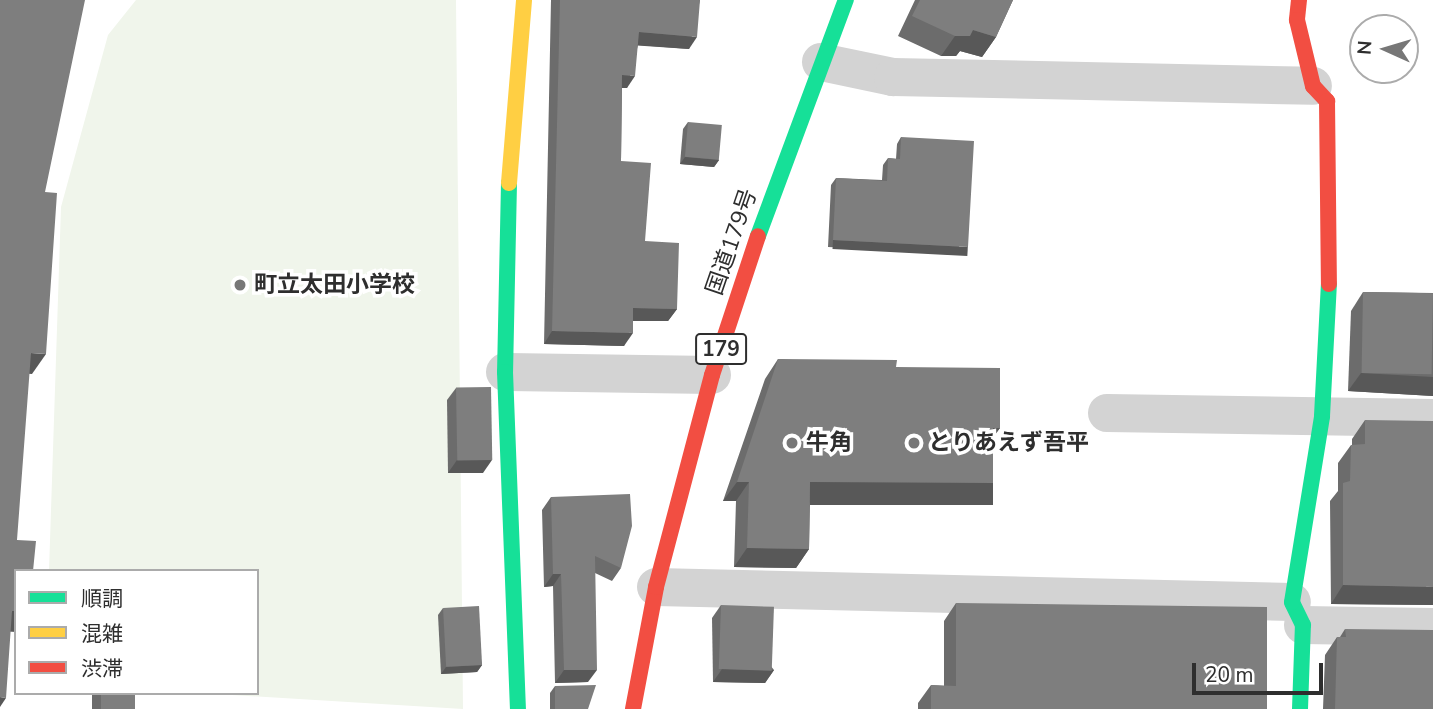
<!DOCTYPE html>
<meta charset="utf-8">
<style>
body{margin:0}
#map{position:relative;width:1433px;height:709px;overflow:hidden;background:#fff;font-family:"Nunito Sans","Noto Sans JP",sans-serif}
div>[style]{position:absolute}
.green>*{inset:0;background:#f0f5eb}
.street>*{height:38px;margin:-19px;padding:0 19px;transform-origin:19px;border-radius:19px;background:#d3d3d3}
.fast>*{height:16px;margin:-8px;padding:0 8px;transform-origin:8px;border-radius:8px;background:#16e098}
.slow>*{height:16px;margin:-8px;padding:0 8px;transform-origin:8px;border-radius:8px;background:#ffcf43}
.jam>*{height:16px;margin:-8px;padding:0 8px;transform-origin:8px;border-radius:8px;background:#f24e42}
.wall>*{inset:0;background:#6c6c6c;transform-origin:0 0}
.shaded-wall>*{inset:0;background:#585858;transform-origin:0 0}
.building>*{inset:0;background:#7e7e7e;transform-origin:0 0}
.dots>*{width:19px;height:19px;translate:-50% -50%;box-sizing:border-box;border:4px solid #fff;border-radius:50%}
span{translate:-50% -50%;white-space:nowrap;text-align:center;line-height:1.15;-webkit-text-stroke:7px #fff;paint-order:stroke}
.shield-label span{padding:2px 5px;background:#fff;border:2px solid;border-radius:5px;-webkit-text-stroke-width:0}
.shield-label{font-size:21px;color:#2e2e2e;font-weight:700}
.street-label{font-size:23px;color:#2e2e2e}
.poi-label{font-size:23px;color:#2e2e2e;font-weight:700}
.left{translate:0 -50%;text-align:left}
.legend{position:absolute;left:14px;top:569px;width:245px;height:126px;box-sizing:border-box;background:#fff;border:2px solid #ababab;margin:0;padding:9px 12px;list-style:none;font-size:21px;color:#2e2e2e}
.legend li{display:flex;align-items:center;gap:14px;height:35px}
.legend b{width:35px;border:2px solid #ababab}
.north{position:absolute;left:1349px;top:14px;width:70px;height:70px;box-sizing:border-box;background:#fff;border:2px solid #ababab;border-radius:50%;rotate:274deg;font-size:19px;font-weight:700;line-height:28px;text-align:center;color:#2e2e2e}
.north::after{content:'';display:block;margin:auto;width:24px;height:32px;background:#777;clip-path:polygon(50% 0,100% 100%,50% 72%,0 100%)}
.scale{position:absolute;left:1192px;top:663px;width:131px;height:32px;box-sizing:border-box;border:4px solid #2e2e2e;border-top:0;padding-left:9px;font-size:21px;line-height:24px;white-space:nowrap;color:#2e2e2e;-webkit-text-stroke:5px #fff;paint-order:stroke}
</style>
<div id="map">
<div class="green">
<i style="clip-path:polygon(136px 0,456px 0,463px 709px,200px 693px,257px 693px,257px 571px,49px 571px,61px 207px,108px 35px)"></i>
</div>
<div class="street">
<i style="left:821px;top:62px;width:74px;rotate:11.8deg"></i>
<i style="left:893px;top:77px;width:420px;rotate:1.2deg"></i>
<i style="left:505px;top:372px;width:207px;rotate:0.8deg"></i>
<i style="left:1107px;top:413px;width:326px;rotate:0.9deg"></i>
<i style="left:656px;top:587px;width:636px;rotate:1.35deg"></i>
<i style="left:1303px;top:625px;width:130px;rotate:0.9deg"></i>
</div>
<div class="fast">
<i style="left:509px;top:183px;width:189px;rotate:91.2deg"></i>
<i style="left:505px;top:372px;width:337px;rotate:87.8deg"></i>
<i style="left:758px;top:236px;width:252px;rotate:-69.6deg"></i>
<i style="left:1300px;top:709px;width:84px;rotate:-88deg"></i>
<i style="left:1303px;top:625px;width:25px;rotate:-116deg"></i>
<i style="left:1292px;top:602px;width:188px;rotate:-80.8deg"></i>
<i style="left:1322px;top:416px;width:132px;rotate:-87deg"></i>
</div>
<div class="slow">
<i style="left:509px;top:183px;width:184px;rotate:-85.3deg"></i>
</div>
<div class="jam">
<i style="left:1299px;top:0;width:20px;rotate:96deg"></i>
<i style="left:1297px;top:20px;width:68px;rotate:76.4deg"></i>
<i style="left:1313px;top:86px;width:21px;rotate:47deg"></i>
<i style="left:1327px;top:101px;width:183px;rotate:89.4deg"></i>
<i style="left:633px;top:709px;width:124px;rotate:-79.3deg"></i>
<i style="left:656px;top:587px;width:219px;rotate:-75.2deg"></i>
<i style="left:712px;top:375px;width:146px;rotate:-71.7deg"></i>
</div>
<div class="wall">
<i style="clip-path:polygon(551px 0,700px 0,689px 49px,638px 45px,627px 88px,622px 88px,621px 161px,645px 241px,677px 309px,668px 321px,633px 321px,624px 346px,544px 344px)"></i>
<i style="clip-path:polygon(915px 0,1013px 0,996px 37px,982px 57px,960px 51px,956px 56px,941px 56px,898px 36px)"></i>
<i style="clip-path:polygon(688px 122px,719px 160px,714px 167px,680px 164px,683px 129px)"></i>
<i style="clip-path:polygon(901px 137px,963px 254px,828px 247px,831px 185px,836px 178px,882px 180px,883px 165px,888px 158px,896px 159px,897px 144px)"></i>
<i style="clip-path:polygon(1363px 292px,1433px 293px,1433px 396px,1348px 391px,1351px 311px)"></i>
<i style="clip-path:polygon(778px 359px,896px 367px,1000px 428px,993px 437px,980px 502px,810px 501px,809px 549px,796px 568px,734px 567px,736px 501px,723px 501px,765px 379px)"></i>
<i style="clip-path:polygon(456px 388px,483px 473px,448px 473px,447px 400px)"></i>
<i style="clip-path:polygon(1365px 420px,1433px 605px,1331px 604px,1330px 501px,1338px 491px,1338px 463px,1351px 445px,1352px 445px,1352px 439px)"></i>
<i style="clip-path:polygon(551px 497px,621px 568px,612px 581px,595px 573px,588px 682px,555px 683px,553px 586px,544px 587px,542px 510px)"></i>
<i style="clip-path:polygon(956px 603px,1267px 709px,918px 709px,918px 703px,931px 685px,944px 686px,944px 621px)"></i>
<i style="clip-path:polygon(721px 605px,774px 670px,765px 683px,713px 682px,712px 618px)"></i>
<i style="clip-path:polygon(443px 608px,482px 665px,477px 672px,441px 674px,438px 615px)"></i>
<i style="clip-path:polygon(1345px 629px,1433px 709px,1323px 709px,1325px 655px,1337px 637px,1340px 637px)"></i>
<i style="clip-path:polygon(555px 686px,588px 709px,550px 709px,550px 693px)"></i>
<i style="left:135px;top:693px;width:16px;height:43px;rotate:90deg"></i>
</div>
<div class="shaded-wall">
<i style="clip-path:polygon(973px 30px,996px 37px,982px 57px,960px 51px,956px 56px,941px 56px,955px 36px)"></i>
<i style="clip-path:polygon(639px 32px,697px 37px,689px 49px,630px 45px)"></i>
<i style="clip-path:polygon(622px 75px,635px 76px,627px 88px,614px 88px)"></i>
<i style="clip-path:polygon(685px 157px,719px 160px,714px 167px,680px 164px)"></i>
<i style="left:833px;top:240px;width:135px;height:9px;rotate:3deg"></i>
<i style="clip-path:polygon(633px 308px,677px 309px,668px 321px,624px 321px)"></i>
<i style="clip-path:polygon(552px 331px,633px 333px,624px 346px,544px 344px)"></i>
<i style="clip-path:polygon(31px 353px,46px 354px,32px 374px,17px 373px)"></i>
<i style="clip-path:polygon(1361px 373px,1433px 377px,1433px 396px,1348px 391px)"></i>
<i style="clip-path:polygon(993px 428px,1000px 428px,986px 447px)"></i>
<i style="clip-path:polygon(457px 460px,492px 460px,483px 473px,448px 473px)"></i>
<i style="clip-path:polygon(737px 482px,749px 482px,736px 501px,723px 501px)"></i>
<i style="left:810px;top:482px;width:183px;height:23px"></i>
<i style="clip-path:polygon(747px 548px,809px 549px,796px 568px,734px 567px)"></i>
<i style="clip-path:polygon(553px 574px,561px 574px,553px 586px,544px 587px)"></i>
<i style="clip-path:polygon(1343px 585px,1433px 587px,1433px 605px,1331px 604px)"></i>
<i style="clip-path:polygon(12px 611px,16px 611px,16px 632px,0 631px)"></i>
<i style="clip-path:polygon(482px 665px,477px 672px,441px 674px,446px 667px)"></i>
<i style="clip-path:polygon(722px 669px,774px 670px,765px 683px,713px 682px)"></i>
<i style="clip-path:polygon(564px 670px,597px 670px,588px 682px,555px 683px)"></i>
<i style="clip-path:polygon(0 697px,6px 698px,0 707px)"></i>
</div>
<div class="building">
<i style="clip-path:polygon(0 0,85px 0,45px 192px,57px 193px,46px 354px,31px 353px,17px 540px,36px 541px,33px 571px,16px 571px,16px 611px,12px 611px,6px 698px,0 697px)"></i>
<i style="clip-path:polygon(560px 0,700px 0,697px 37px,639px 32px,635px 76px,622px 75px,621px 161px,651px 163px,645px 241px,679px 243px,677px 309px,633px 308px,633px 333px,552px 331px)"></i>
<i style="clip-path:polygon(920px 0,1013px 0,996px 37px,973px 30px,970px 36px,955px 36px,912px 16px)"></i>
<i style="left:688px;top:122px;width:34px;height:35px;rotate:5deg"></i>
<i style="clip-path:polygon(901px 137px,974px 141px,968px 247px,833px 240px,836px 178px,887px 181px,888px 158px,900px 159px)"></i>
<i style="left:1363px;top:292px;width:70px;height:81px;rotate:1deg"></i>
<i style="clip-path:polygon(778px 359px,897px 360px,896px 367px,1000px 368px,1000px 428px,993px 428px,993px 483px,810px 482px,809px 549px,747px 548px,749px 482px,737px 482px)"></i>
<i style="left:491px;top:387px;width:73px;height:35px;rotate:89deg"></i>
<i style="clip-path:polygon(1365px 420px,1433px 421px,1433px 587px,1343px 585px,1343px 483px,1350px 481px,1351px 445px,1365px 444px)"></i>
<i style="clip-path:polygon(630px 494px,632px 526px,621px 568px,595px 556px,597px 670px,564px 670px,561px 574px,553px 574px,551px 497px)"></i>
<i style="clip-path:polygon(956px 603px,1267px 607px,1267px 709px,931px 709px,931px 685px,956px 686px)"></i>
<i style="left:721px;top:605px;width:53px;height:64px;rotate:2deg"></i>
<i style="left:479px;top:606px;width:59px;height:36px;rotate:87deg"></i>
<i style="clip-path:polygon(1345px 629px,1433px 630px,1433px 709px,1335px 709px,1337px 637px,1346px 637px)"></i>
<i style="clip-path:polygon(596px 685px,588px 709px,555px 709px,555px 686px)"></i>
<i style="left:101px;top:693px;width:34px;height:16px"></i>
</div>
<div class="dots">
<i style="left:240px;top:285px;background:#777"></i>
<i style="left:792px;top:443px;background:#777"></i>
<i style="left:914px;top:443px;background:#777"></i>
</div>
<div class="shield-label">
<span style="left:721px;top:349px">179</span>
</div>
<div class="street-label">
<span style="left:732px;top:242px;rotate:-71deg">国道179号</span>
</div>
<div class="poi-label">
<span class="left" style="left:254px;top:285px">町立太田小学校</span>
<span class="left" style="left:806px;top:443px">牛角</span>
<span class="left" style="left:928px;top:443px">とりあえず吾平</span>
</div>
<ul class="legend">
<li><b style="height:9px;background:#16e098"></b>順調</li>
<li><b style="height:9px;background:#ffcf43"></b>混雑</li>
<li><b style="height:9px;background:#f24e42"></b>渋滞</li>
</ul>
<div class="north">N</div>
<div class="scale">20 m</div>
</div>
